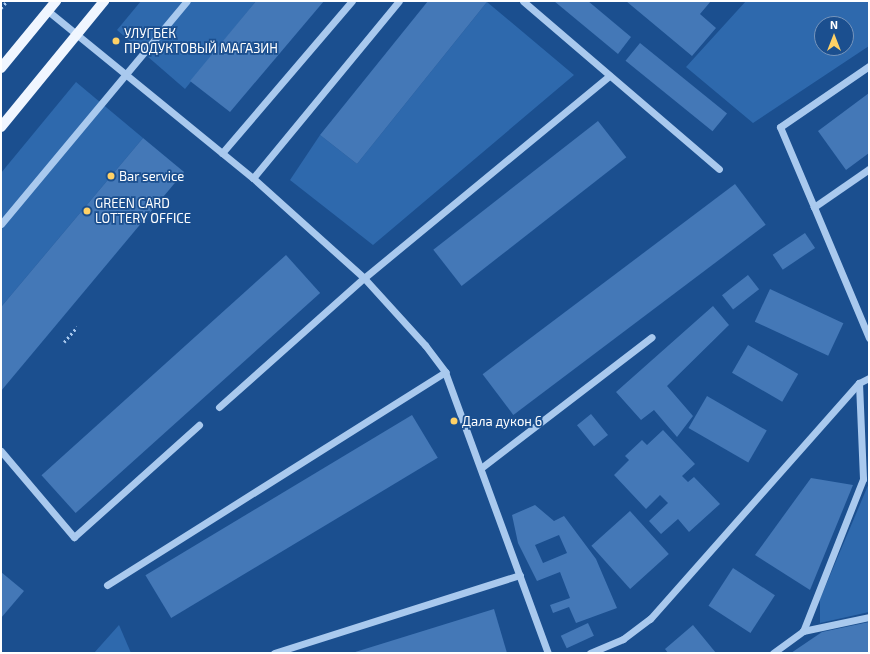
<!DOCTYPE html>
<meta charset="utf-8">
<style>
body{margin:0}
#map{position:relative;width:870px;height:654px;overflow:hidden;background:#1b4f8f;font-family:"Exo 2",sans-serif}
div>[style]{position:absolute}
.green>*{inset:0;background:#2e69ad}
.building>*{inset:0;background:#4478b7;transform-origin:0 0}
.path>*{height:2.5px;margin-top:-1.25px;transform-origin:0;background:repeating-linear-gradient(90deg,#a9c9ee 0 2px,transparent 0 5px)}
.minor>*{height:7px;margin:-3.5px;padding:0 3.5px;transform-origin:3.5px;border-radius:3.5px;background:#a9c9ee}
.major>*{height:10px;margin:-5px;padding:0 5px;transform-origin:5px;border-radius:5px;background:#f0f6ff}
.dots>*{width:11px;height:11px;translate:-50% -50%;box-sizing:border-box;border:2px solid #1b4f8f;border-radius:50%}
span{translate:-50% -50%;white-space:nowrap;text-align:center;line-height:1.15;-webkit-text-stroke:3.5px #1b4f8f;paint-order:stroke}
.poi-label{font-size:13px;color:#fff}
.left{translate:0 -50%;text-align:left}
.frame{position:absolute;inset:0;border:2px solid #fff;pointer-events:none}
.north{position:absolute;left:814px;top:16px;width:40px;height:40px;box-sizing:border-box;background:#1b4f8f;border:1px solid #7695bc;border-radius:50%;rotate:0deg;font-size:11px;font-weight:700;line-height:16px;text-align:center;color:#fff}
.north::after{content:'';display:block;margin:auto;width:14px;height:18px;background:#ffd166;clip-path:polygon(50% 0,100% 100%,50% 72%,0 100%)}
</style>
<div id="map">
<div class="green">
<i style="clip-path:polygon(141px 1px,256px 1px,185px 89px,117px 30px)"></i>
<i style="clip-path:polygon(evenodd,746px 1px,869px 1px,869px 46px,753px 123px,686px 67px,746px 1px,822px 24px,846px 24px,846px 48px,822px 48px,822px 24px)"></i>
<i style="clip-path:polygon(487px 2px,574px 75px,373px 245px,290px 180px,320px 135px,357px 164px)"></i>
<i style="clip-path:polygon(76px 82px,143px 138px,1px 307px,1px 173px)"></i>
<i style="clip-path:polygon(869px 483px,869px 612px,820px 623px,820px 599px)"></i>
<i style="clip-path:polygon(119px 625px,131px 653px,94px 653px)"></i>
</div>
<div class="building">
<i style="clip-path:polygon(256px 1px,324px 1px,230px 112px,190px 81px)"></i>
<i style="clip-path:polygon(428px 1px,487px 2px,357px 164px,320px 135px)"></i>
<i style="clip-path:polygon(554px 1px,588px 1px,631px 37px,618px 54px)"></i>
<i style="clip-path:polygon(626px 1px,711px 1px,700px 14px,716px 28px,692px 56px)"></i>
<i style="left:640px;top:43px;width:112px;height:23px;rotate:39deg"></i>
<i style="clip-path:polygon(869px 93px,869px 153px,846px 170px,818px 131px)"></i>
<i style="left:598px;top:121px;width:46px;height:209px;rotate:52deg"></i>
<i style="clip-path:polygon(143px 138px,184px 172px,1px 391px,1px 307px)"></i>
<i style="left:735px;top:184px;width:51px;height:316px;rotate:53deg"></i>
<i style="left:805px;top:233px;width:18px;height:39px;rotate:56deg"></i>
<i style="left:286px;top:255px;width:51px;height:329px;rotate:48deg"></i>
<i style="left:748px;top:275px;width:18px;height:33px;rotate:52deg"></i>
<i style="left:770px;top:289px;width:81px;height:36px;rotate:25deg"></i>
<i style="clip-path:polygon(713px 306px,729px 325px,667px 386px,693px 416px,677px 437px,654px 410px,641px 420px,616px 392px)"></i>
<i style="left:748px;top:345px;width:58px;height:32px;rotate:30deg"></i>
<i style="left:707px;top:396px;width:69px;height:37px;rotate:30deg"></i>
<i style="left:591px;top:414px;width:27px;height:18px;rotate:51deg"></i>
<i style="left:412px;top:415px;width:50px;height:311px;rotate:59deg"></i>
<i style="clip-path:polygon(663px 430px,695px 464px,682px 476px,688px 482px,694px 477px,720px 504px,689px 532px,678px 519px,661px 534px,649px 521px,668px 503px,660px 495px,646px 509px,614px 475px,629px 460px,625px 456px,642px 440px,647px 445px)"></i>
<i style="clip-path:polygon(811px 478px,853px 485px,810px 590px,755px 555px)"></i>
<i style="clip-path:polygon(evenodd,535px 505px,554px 521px,564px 516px,596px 559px,617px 608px,576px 623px,569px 607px,553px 613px,550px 605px,570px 598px,560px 572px,537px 581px,518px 543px,512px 515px,535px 505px,559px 535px,567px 553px,543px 563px,535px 545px,559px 535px)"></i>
<i style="left:630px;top:511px;width:58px;height:52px;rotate:48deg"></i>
<i style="left:733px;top:568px;width:50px;height:45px;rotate:33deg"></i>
<i style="clip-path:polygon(1px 572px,24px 591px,1px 618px)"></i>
<i style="clip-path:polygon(494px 609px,507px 653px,352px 653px)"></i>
<i style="clip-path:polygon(869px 622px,869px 653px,791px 653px,822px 632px)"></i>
<i style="left:588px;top:623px;width:14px;height:30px;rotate:65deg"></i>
<i style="clip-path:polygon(693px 625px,716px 653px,668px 653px,665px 649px)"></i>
</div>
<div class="path">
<i style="left:1px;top:8px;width:9px;rotate:-49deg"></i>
<i style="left:64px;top:342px;width:20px;rotate:-49deg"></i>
</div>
<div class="minor">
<i style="left:523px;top:1px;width:258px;rotate:40.6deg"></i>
<i style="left:48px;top:11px;width:264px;rotate:39.2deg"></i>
<i style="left:253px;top:178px;width:149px;rotate:42deg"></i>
<i style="left:364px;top:278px;width:91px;rotate:47.7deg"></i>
<i style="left:425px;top:345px;width:34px;rotate:53deg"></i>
<i style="left:445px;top:372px;width:299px;rotate:69.9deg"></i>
<i style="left:222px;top:153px;width:200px;rotate:-49.5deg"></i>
<i style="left:869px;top:169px;width:67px;rotate:145.4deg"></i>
<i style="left:814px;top:207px;width:142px;rotate:67.2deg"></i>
<i style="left:253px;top:178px;width:229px;rotate:-50.5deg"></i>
<i style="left:814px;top:207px;width:87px;rotate:-113deg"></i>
<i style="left:780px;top:127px;width:108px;rotate:-34.4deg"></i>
<i style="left:1px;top:224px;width:290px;rotate:-50.2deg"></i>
<i style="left:859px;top:383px;width:96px;rotate:87.6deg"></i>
<i style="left:863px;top:479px;width:163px;rotate:111.5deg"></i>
<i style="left:803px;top:631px;width:67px;rotate:-12deg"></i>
<i style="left:219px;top:407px;width:194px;rotate:-41.7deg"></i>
<i style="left:364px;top:278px;width:318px;rotate:-39.5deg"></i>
<i style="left:1px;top:451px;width:113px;rotate:49.7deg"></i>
<i style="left:74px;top:537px;width:168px;rotate:-41.9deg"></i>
<i style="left:481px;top:468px;width:215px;rotate:-37.5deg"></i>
<i style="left:107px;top:585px;width:400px;rotate:-32.2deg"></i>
<i style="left:274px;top:653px;width:258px;rotate:-17.6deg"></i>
<i style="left:590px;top:653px;width:36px;rotate:-23deg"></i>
<i style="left:623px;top:639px;width:34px;rotate:-37deg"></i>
<i style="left:650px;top:619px;width:315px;rotate:-48.5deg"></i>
<i style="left:859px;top:383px;width:11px;rotate:-27deg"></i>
<i style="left:773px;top:653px;width:37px;rotate:-36deg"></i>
</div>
<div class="major">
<i style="left:1px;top:68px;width:87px;rotate:-50.6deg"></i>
<i style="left:1px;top:127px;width:163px;rotate:-50.7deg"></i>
</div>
<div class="dots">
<i style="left:116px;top:41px;background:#ffd166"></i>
<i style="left:111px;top:176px;background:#ffd166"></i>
<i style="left:87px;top:211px;background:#ffd166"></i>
<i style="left:454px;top:421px;background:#ffd166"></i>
</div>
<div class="poi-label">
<span class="left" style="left:124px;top:41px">УЛУГБЕК<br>ПРОДУКТОВЫЙ МАГАЗИН</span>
<span class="left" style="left:119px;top:176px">Bar service</span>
<span class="left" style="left:95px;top:211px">GREEN CARD<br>LOTTERY OFFICE</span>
<span class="left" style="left:462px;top:421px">Дала дукон 6</span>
</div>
<div class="frame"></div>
<div class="north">N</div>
</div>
